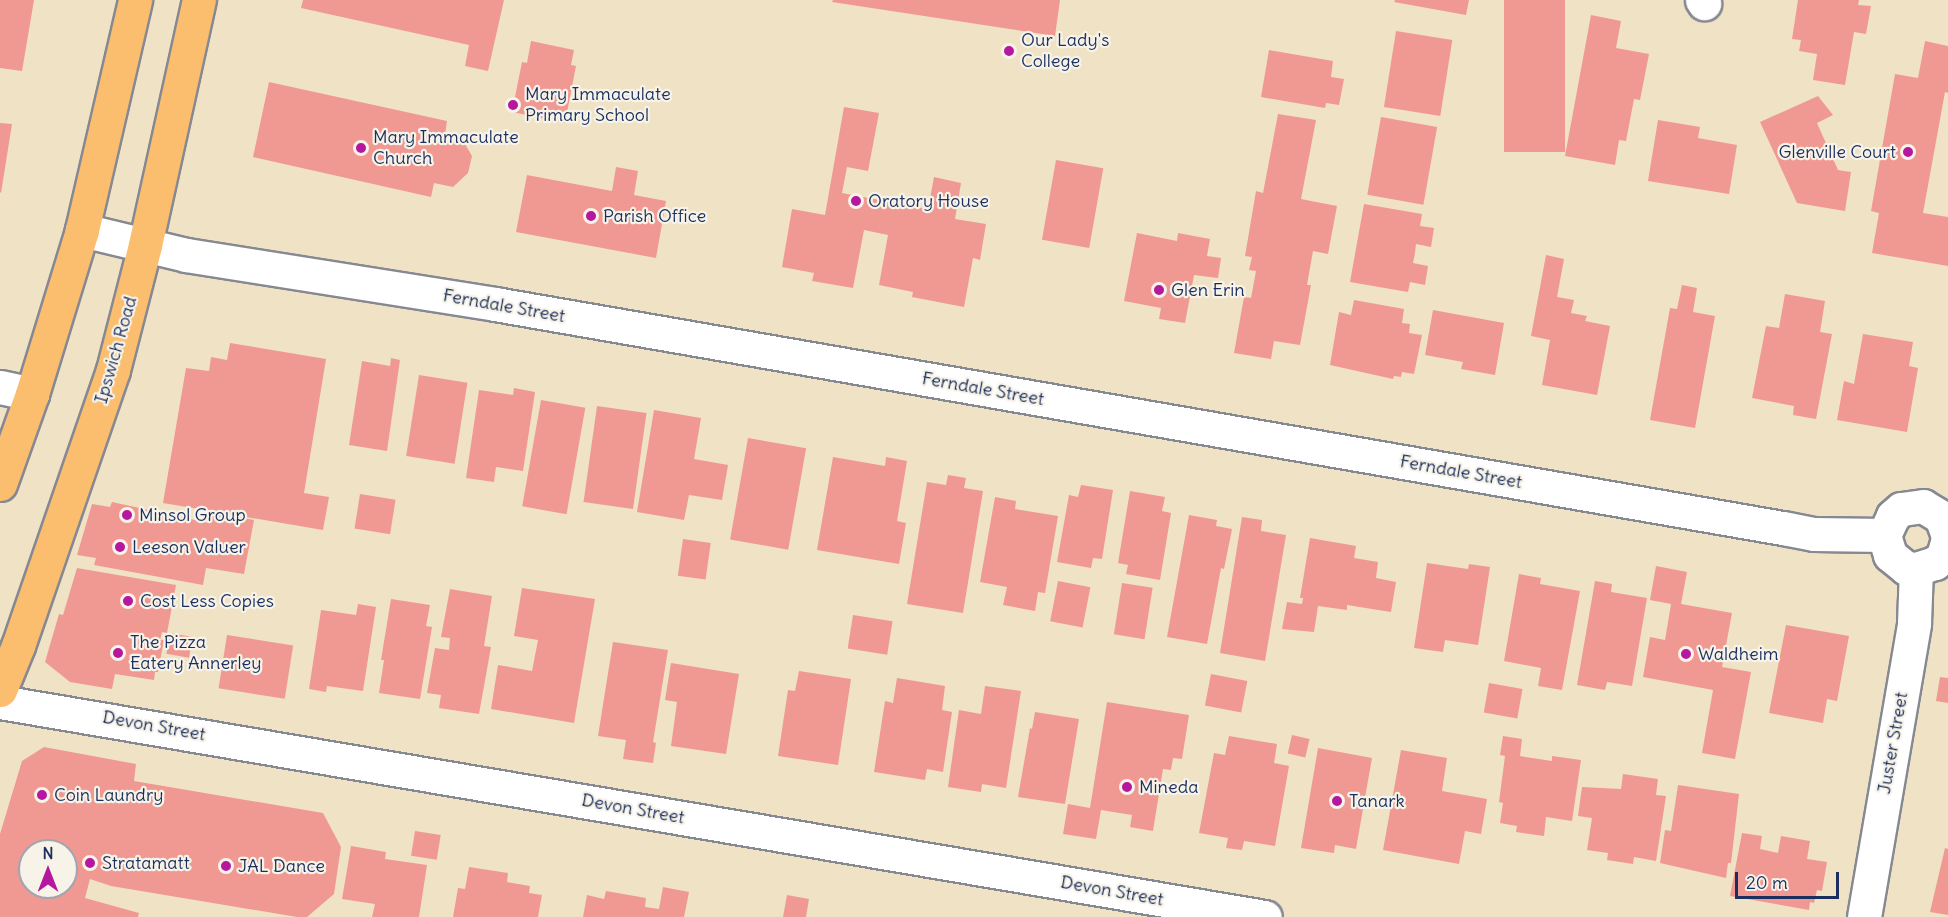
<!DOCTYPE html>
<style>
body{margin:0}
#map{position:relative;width:1948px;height:917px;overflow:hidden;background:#f0e2c5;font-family:Delius,sans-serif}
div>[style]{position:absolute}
.building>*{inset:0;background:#f09993;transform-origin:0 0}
.roads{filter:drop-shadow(2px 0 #868892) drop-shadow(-2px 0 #868892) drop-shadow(0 2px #868892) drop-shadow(0 -2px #868892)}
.minor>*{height:33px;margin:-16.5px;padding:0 16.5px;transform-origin:16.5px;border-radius:16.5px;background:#fff}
.highway>*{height:33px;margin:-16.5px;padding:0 16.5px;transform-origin:16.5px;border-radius:16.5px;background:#fbbd6e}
.dots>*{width:16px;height:16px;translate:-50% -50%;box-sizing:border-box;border:3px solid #f7f3e8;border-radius:50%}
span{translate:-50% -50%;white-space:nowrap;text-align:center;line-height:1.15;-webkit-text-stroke:4.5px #f7f3e8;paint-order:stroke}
.poi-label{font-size:18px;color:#1b2f5e}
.left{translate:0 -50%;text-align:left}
.right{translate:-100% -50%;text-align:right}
.street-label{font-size:18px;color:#1b2f5e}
.north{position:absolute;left:18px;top:839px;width:60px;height:60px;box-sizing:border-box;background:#f7f3e8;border:2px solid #9fa5b1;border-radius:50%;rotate:0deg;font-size:16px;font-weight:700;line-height:24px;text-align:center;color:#1b2f5e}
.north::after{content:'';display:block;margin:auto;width:21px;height:27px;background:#b5179e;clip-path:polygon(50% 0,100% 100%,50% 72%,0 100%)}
.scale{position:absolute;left:1735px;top:872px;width:104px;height:27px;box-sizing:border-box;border:3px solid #1b2f5e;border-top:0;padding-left:8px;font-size:18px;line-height:21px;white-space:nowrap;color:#1b2f5e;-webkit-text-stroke:4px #f7f3e8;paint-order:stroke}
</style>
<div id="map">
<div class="building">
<i style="clip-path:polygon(0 0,34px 0,22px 71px,0 68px)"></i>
<i style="clip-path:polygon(303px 0,504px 0,488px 71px,465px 66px,469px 45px,301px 8px)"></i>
<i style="clip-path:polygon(833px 0,1060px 0,1055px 36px,832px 2px)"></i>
<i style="clip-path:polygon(1395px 0,1469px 0,1466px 15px,1394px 2px)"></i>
<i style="left:1504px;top:0;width:61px;height:152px"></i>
<i style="clip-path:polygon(1798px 0,1859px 0,1858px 5px,1871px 6px,1866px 34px,1854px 32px,1845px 85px,1813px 80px,1817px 54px,1799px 51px,1801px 40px,1792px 39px)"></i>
<i style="clip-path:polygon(1591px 15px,1621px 21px,1616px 48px,1649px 54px,1640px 100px,1634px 99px,1626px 141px,1619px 140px,1615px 165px,1565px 156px)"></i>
<i style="left:1396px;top:31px;width:57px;height:77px;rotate:9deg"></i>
<i style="clip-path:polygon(531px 41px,574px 50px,571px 65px,576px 66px,565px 123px,512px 112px,522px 62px,527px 63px)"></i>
<i style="clip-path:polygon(1925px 41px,1948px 46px,1948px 93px,1945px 92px,1923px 213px,1948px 217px,1948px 266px,1872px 253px,1879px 213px,1871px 211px,1895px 74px,1918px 78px)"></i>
<i style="clip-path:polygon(1269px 50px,1333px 61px,1331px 77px,1344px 79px,1339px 105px,1326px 103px,1325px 108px,1261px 97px)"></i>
<i style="clip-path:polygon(269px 82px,447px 121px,445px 135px,462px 139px,472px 156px,468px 173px,453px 187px,434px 183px,431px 197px,253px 157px)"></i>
<i style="clip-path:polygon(1818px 96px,1833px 115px,1817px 123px,1838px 170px,1851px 172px,1845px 211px,1797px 203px,1760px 122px)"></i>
<i style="clip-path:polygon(844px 107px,879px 113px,868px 171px,847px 167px,842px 193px,928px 209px,934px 177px,961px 183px,955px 219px,986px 224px,980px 260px,973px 258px,964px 307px,912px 297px,913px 292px,879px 285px,888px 235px,864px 230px,853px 288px,812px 281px,814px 273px,782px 267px,792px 209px,825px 215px)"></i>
<i style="clip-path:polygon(1278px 114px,1316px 120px,1301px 199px,1337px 206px,1328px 254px,1313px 251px,1307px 285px,1311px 285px,1300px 345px,1274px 341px,1271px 359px,1234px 353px,1244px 297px,1251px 298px,1256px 271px,1249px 270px,1252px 257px,1245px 256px,1256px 191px,1263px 193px)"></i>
<i style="left:1381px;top:117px;width:57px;height:79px;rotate:10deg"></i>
<i style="clip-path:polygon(1658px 120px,1700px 127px,1698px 138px,1737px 145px,1729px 194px,1648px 181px)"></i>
<i style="clip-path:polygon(0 123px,12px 124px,1px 193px,0 192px)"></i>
<i style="left:1056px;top:160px;width:48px;height:81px;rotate:10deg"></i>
<i style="clip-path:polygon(616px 167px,638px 171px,634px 195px,666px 201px,656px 258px,516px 232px,527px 175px,612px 191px)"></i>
<i style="clip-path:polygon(1364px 204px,1422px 214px,1420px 226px,1434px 228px,1431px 247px,1416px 244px,1415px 253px,1413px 263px,1428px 266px,1425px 285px,1410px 282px,1408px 292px,1350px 282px)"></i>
<i style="clip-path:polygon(1137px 233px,1177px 241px,1178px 233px,1210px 239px,1207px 256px,1221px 258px,1218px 278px,1194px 275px,1185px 323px,1159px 319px,1161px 308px,1124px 301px)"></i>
<i style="clip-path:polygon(1546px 255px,1564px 259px,1557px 297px,1574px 300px,1571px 313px,1587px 316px,1585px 321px,1610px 326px,1597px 395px,1542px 385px,1550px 340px,1531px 336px)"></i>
<i style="clip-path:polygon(1682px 285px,1697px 288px,1693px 312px,1715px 316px,1695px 428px,1650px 420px,1670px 308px,1677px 309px)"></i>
<i style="clip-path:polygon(1785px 294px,1825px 301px,1820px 332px,1832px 334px,1816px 419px,1793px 415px,1794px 406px,1752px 398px,1766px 326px,1779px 328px)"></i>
<i style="clip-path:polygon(1354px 300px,1404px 309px,1402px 323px,1410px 324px,1409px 333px,1422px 335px,1414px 374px,1402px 372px,1401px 377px,1394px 376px,1393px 379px,1330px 365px,1339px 312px,1351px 315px)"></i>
<i style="clip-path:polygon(1433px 310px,1504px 323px,1495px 375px,1461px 369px,1463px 362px,1425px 355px)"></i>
<i style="clip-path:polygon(1863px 334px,1913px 342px,1909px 366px,1918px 368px,1907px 432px,1837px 420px,1844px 381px,1854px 384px)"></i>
<i style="clip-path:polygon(230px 343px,326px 359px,304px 493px,329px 497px,323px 530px,163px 503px,186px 368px,209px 371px,211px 357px,227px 360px)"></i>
<i style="clip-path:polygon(391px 358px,400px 360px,387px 451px,349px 445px,362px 361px,390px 366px)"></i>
<i style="left:419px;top:375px;width:49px;height:82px;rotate:9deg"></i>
<i style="clip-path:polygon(514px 388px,535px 392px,523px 471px,496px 467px,494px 482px,466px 478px,479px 390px,513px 395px)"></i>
<i style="left:541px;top:400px;width:45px;height:108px;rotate:10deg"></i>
<i style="left:597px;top:406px;width:50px;height:97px;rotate:8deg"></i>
<i style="clip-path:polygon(654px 410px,701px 418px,694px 459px,728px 465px,722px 500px,689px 495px,684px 520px,637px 512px)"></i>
<i style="left:748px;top:438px;width:59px;height:103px;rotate:10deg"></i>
<i style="clip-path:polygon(833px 457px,885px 466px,886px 457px,907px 461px,897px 521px,906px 523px,899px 564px,817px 550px)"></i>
<i style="clip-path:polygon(948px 475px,966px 478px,964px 488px,983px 491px,963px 613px,907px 604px,927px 482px,946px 485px)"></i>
<i style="clip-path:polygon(1081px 485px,1113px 490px,1102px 559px,1093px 558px,1091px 568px,1057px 562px,1069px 495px,1078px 497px)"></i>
<i style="clip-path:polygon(1130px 491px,1165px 497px,1162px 511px,1171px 513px,1160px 580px,1126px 574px,1128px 565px,1118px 563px)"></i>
<i style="left:360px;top:494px;width:36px;height:35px;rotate:9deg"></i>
<i style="clip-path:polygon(995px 497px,1016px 501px,1015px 509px,1058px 516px,1045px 593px,1038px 592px,1035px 611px,1003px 605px,1007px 587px,980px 582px)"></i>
<i style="clip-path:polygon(112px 502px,209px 523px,211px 512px,254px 520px,244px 574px,206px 568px,203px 585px,94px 565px,96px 558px,77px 555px,92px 504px,110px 507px)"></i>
<i style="clip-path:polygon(1189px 515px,1217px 520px,1216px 526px,1232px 529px,1224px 569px,1221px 568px,1207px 644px,1167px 637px)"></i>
<i style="clip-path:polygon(1242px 517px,1262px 520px,1261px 531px,1286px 535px,1265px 661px,1220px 653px)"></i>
<i style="clip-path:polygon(1310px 538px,1356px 546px,1354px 558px,1378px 562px,1376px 578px,1396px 582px,1391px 612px,1347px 605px,1347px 610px,1318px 606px,1314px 632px,1282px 629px,1287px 602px,1302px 604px,1303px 598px,1300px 598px)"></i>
<i style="left:683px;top:539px;width:28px;height:37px;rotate:8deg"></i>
<i style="clip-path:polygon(1427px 563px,1468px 569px,1469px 564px,1490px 567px,1478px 645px,1445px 640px,1443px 652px,1414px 648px)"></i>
<i style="clip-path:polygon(1656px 566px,1687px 572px,1681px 604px,1732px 613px,1722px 667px,1751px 672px,1735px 759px,1702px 753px,1713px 690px,1643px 677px,1650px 637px,1665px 640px,1671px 604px,1650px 600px)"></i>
<i style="clip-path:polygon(77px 568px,176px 585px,167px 633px,162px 632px,160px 640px,164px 640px,158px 672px,155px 672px,154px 680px,115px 674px,112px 689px,70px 682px,45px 662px,59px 614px,63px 615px)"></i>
<i style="clip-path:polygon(1519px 574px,1541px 578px,1540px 584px,1580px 591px,1562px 690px,1538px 686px,1541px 668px,1504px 661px)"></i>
<i style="left:1058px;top:581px;width:33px;height:41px;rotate:11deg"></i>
<i style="clip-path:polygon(1595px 581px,1612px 584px,1611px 592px,1647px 598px,1632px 686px,1607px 682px,1605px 690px,1577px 685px)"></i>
<i style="left:1122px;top:583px;width:31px;height:52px;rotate:9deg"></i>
<i style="clip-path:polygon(522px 588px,595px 599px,574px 723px,491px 709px,498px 665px,532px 671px,538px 640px,514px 636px)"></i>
<i style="clip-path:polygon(450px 589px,492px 596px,484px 646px,491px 647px,479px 714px,439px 708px,441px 695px,427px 693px,435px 648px,449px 650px,450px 638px,441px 637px)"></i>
<i style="clip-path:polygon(391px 599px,430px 605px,426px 626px,432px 627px,420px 699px,379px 693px,384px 660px,381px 660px)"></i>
<i style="clip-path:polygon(358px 604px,376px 607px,363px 691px,327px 686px,326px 692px,309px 689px,321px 610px,356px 615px)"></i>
<i style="left:853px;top:615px;width:40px;height:34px;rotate:9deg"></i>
<i style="clip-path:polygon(1786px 625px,1849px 636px,1837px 701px,1827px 699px,1823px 723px,1769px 713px)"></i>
<i style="left:170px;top:633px;width:23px;height:21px;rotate:10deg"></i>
<i style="left:227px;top:635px;width:67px;height:54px;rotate:9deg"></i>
<i style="clip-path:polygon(613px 642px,668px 650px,653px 742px,656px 743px,653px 763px,623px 759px,626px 740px,598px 736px)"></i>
<i style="clip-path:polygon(671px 663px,739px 674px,726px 754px,671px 746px,677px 702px,665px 700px)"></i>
<i style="clip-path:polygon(799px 671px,851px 679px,838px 765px,778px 756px,788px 690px,795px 691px)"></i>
<i style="left:1211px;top:674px;width:37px;height:32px;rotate:11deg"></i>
<i style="clip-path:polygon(1940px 677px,1948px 678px,1948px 703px,1936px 701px)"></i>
<i style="clip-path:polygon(897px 678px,945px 686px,942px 710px,952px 712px,943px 772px,927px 769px,925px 780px,874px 772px,885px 701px,893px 703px)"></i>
<i style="left:1489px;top:683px;width:34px;height:30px;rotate:10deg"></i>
<i style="clip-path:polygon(985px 686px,1021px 691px,1006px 788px,982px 784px,981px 792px,948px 787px,959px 710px,981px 714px)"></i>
<i style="clip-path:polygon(1107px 702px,1189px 715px,1182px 759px,1173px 758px,1171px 770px,1163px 769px,1153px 831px,1130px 827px,1132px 815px,1101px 810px,1096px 839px,1063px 834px,1068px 804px,1090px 808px)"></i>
<i style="clip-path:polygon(1035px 712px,1079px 719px,1065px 804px,1018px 797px,1030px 728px,1032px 729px)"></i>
<i style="left:1292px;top:735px;width:18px;height:19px;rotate:13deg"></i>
<i style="clip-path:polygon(1229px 736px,1277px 744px,1274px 763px,1289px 766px,1275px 846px,1244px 841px,1242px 850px,1226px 848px,1228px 838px,1199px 833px,1214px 753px,1225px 755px)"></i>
<i style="clip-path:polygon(1503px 736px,1522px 739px,1520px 756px,1552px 761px,1552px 756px,1581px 760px,1572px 821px,1546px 817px,1544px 836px,1516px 832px,1517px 826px,1500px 823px,1503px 803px,1499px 802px,1505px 756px,1500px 755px)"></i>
<i style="clip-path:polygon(evenodd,44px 747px,136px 764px,134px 781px,323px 813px,341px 847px,334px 894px,307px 917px,297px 917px,111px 886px,90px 879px,85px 898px,139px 913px,138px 917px,0 917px,0 834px,22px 761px,44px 747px,30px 851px,66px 851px,66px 887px,30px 887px,30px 851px)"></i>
<i style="clip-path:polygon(1318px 748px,1372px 758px,1356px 849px,1335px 845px,1334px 853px,1301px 848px)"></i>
<i style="clip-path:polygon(1401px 750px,1447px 758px,1442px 791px,1487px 799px,1481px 834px,1465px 831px,1459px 864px,1383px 850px)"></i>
<i style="clip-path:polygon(1623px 774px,1658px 779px,1656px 795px,1666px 796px,1656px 861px,1634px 857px,1633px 864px,1607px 860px,1608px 853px,1587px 850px,1592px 818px,1578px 816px,1582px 787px,1621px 789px)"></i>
<i style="clip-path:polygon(1678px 785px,1739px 794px,1731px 863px,1728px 863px,1726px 878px,1660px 863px,1665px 830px,1671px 831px)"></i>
<i style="left:415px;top:831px;width:26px;height:25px;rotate:9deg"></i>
<i style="clip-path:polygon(1742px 833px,1762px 836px,1760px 849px,1778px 853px,1781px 836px,1810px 841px,1807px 859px,1827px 862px,1822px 891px,1817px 890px,1814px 903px,1810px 902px,1809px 910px,1730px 896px)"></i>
<i style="clip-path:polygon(351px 846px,386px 852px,385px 859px,427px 865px,419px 917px,372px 917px,375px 904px,342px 899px)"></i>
<i style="clip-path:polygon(1945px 848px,1948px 849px,1948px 915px,1930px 912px)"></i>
<i style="clip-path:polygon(469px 867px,508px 873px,507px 882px,530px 886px,529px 893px,542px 895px,538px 917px,453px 917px,458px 888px,465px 889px)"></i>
<i style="clip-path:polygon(663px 887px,689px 892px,684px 917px,583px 917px,587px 895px,604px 899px,606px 891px,646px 898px,645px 907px,659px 909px)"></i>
<i style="clip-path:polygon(787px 895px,809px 899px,806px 917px,783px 917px)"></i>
</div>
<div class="roads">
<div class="minor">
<i style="left:1702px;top:0;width:4px;rotate:56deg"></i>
<i style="left:82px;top:230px;width:107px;rotate:13.5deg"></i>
<i style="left:186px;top:255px;width:313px;rotate:9deg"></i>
<i style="left:495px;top:304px;width:1307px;rotate:9.87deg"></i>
<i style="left:1783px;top:528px;width:32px;rotate:11deg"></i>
<i style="left:1814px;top:534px;width:70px;rotate:0.8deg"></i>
<i style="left:0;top:387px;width:33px;rotate:12deg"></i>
<i style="left:1948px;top:536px;width:20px;rotate:-110deg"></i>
<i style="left:1941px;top:517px;width:21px;rotate:-149deg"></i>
<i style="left:1923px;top:506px;width:22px;rotate:172deg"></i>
<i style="left:1901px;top:509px;width:11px;rotate:139deg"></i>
<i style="left:1893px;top:516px;width:21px;rotate:115deg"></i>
<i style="left:1884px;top:535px;width:21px;rotate:73deg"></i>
<i style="left:1890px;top:555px;width:21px;rotate:39deg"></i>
<i style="left:1906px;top:568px;width:10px;rotate:6deg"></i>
<i style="left:1916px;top:569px;width:20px;rotate:-18deg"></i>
<i style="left:1935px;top:563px;width:11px;rotate:-41deg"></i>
<i style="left:1943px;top:556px;width:19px;rotate:-74deg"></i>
<i style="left:0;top:702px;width:1283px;rotate:9.65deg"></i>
<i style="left:1864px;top:917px;width:298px;rotate:-80.3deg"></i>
<i style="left:1914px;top:623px;width:54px;rotate:-87.9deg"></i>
</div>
<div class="highway">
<i style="left:0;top:484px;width:96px;rotate:-70.4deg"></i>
<i style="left:32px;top:394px;width:171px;rotate:-73deg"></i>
<i style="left:82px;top:230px;width:236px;rotate:-77deg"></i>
<i style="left:0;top:690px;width:48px;rotate:-67.8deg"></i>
<i style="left:18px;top:646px;width:292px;rotate:-71deg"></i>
<i style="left:113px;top:370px;width:129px;rotate:-75.6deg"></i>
<i style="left:145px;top:245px;width:251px;rotate:-77.6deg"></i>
</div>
</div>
<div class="dots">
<i style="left:1009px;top:51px;background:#b5179e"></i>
<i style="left:513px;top:105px;background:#b5179e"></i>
<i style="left:361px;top:148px;background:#b5179e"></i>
<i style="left:1908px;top:152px;background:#b5179e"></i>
<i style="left:856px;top:201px;background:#b5179e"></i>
<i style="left:591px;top:216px;background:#b5179e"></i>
<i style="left:1159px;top:290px;background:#b5179e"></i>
<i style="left:127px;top:515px;background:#b5179e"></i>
<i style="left:120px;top:547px;background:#b5179e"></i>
<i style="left:128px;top:601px;background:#b5179e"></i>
<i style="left:118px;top:653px;background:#b5179e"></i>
<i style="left:1686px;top:654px;background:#b5179e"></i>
<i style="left:1127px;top:787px;background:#b5179e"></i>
<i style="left:42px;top:795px;background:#b5179e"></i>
<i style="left:1337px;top:801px;background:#b5179e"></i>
<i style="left:90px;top:863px;background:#b5179e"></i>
<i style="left:226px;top:866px;background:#b5179e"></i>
</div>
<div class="poi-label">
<span class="left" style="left:1021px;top:51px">Our Lady's<br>College</span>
<span class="left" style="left:525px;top:105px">Mary Immaculate<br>Primary School</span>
<span class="left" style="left:373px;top:148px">Mary Immaculate<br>Church</span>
<span class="right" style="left:1896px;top:152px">Glenville Court</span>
<span class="left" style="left:868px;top:201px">Oratory House</span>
<span class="left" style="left:603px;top:216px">Parish Office</span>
<span class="left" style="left:1171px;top:290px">Glen Erin</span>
<span class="left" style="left:139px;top:515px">Minsol Group</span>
<span class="left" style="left:132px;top:547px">Leeson Valuer</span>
<span class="left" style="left:140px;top:601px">Cost Less Copies</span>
<span class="left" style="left:130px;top:653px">The Pizza<br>Eatery Annerley</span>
<span class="left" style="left:1698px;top:654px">Waldheim</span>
<span class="left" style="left:1139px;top:787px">Mineda</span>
<span class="left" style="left:54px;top:795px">Coin Laundry</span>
<span class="left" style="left:1349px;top:801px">Tanark</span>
<span class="left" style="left:102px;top:863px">Stratamatt</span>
<span class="left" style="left:238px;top:866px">JAL Dance</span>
</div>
<div class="street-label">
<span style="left:504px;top:306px;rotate:10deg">Ferndale Street</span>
<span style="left:116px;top:350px;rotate:-74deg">Ipswich Road</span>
<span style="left:983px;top:389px;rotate:10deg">Ferndale Street</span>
<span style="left:1461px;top:472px;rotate:10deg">Ferndale Street</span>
<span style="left:154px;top:726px;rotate:10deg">Devon Street</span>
<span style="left:1893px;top:743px;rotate:-80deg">Juster Street</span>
<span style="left:633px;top:809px;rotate:10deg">Devon Street</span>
<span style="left:1112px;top:891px;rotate:10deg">Devon Street</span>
</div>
<div class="north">N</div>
<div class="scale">20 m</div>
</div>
